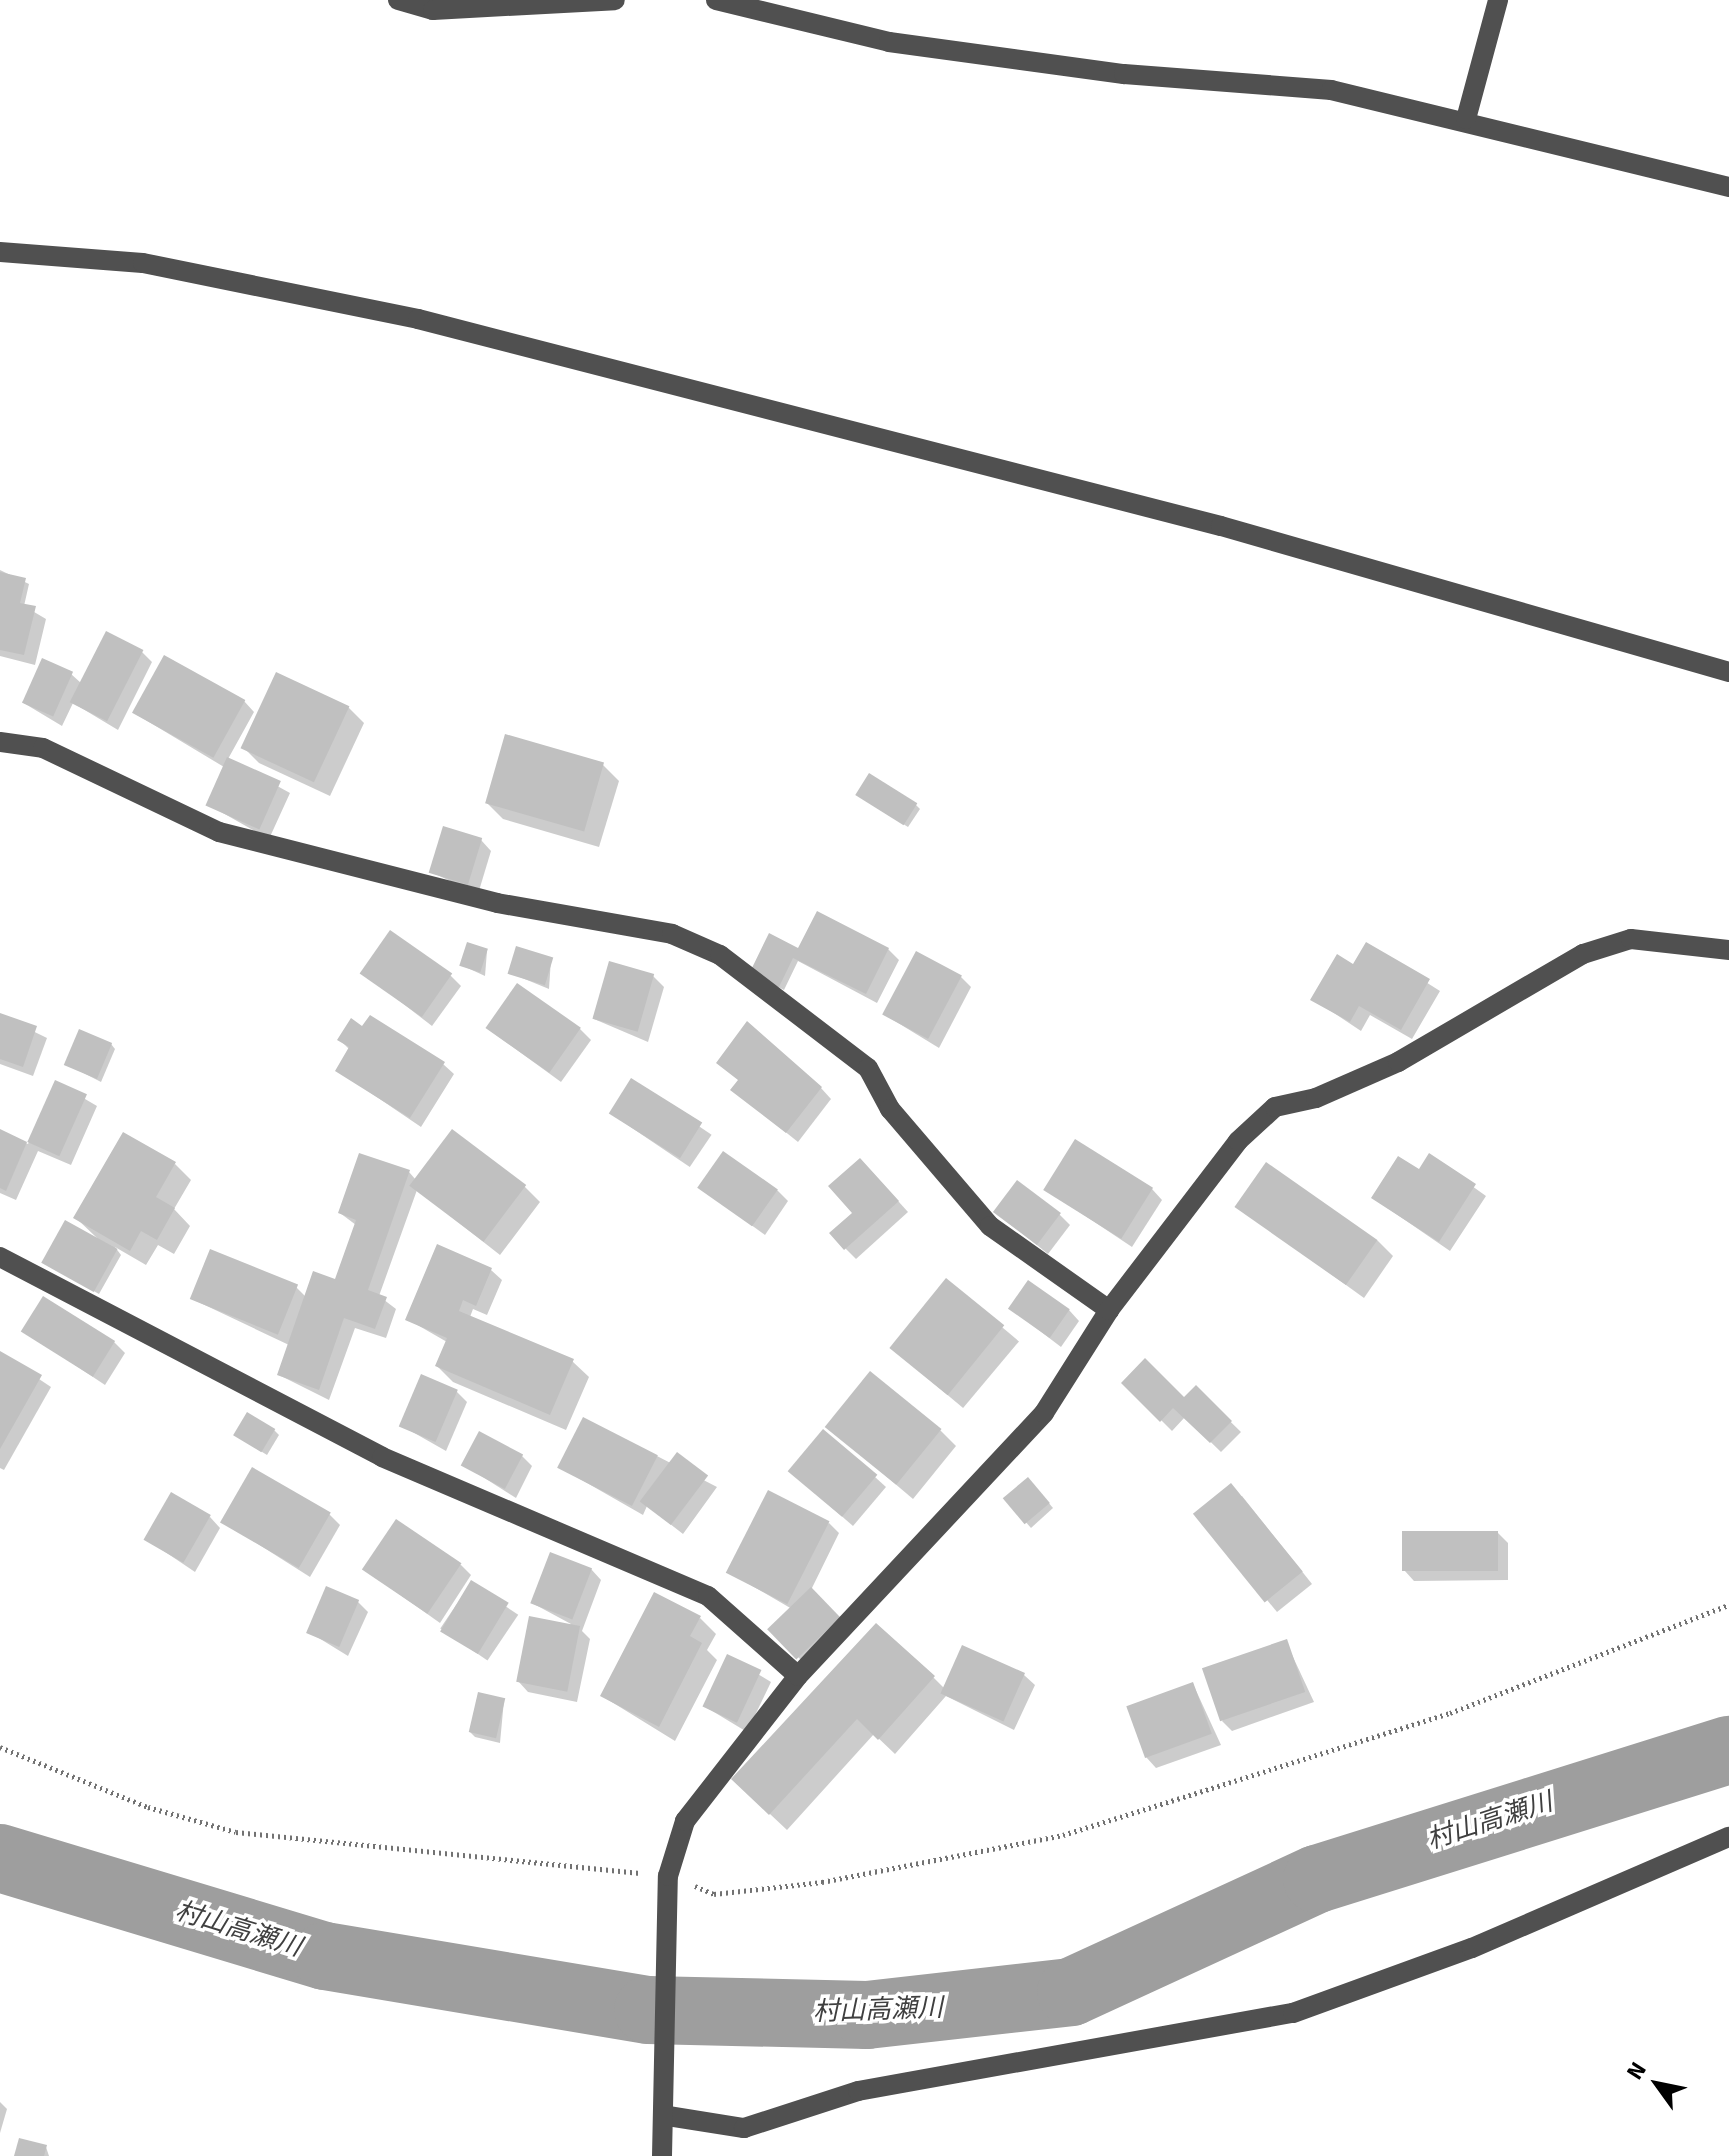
<!DOCTYPE html>
<meta charset="utf-8">
<style>
body{margin:0}
#map{position:relative;width:1729px;height:2156px;overflow:hidden;background:#fff;font-family:Signika,"Noto Sans JP",sans-serif}
div>[style]{position:absolute}
.shadow>*{inset:0;background:#0003;transform-origin:0 0}
.river>*{height:68px;margin:-34px;padding:0 34px;transform-origin:34px;border-radius:34px;background:#9e9e9e}
.building>*{inset:0;background:#c0c0c0;transform-origin:0 0}
.path>*{height:5px;margin-top:-2.5px;transform-origin:0;background:repeating-linear-gradient(90deg,#727272 0 2px,transparent 0 6px)}
.minor>*{height:20px;margin:-10px;padding:0 10px;transform-origin:10px;border-radius:10px;background:#505050}
span{translate:-50% -50%;white-space:nowrap;text-align:center;line-height:1.15;-webkit-text-stroke:7px #fff;paint-order:stroke}
.water-label{font-size:26px;color:#3f3f3f;font-style:italic}
.north{position:absolute;left:1617px;top:2044px;width:80px;height:80px;-webkit-text-stroke:6px #fff;paint-order:stroke;rotate:303deg;font-size:22px;font-weight:700;line-height:32px;text-align:center;color:#000}
.north::after{content:'';display:block;margin:auto;width:28px;height:36px;background:#000;clip-path:polygon(50% 0,100% 100%,50% 72%,0 100%)}
</style>
<div id="map">
<div class="shadow">
<i style="clip-path:polygon(0 570px,29px 584px,24px 606px,46px 619px,35px 665px,0 656px)"></i>
<i style="clip-path:polygon(142px 652px,152px 662px,118px 730px,73px 703px,62px 726px,22px 702px,71px 674px,81px 683px)"></i>
<i style="clip-path:polygon(244px 701px,254px 712px,228px 759px,290px 793px,269px 839px,207px 804px,224px 767px,134px 713px)"></i>
<i style="clip-path:polygon(348px 707px,364px 723px,330px 796px,259px 763px,243px 747px)"></i>
<i style="clip-path:polygon(603px 765px,619px 781px,599px 847px,503px 819px,487px 803px)"></i>
<i style="clip-path:polygon(863px 799px,916px 805px,920px 809px,908px 827px)"></i>
<i style="clip-path:polygon(481px 840px,491px 851px,478px 894px,431px 872px)"></i>
<i style="clip-path:polygon(1367px 945px,1440px 991px,1412px 1039px,1370px 1015px,1361px 1031px,1313px 999px,1354px 967px)"></i>
<i style="clip-path:polygon(797px 949px,888px 949px,899px 960px,877px 1003px,798px 961px,784px 990px,757px 976px)"></i>
<i style="clip-path:polygon(487px 951px,485px 976px,461px 965px)"></i>
<i style="clip-path:polygon(551px 959px,549px 989px,510px 973px)"></i>
<i style="clip-path:polygon(362px 972px,451px 976px,461px 986px,432px 1026px)"></i>
<i style="clip-path:polygon(653px 976px,664px 987px,648px 1042px,594px 1019px)"></i>
<i style="clip-path:polygon(961px 977px,971px 987px,939px 1048px,885px 1015px)"></i>
<i style="clip-path:polygon(0 1015px,47px 1038px,33px 1076px,0 1064px)"></i>
<i style="clip-path:polygon(488px 1029px,580px 1029px,591px 1040px,561px 1082px)"></i>
<i style="clip-path:polygon(340px 1040px,443px 1064px,454px 1074px,421px 1127px,337px 1070px,350px 1050px)"></i>
<i style="clip-path:polygon(111px 1044px,115px 1049px,101px 1082px,66px 1064px)"></i>
<i style="left:632px;top:1081px;width:96px;height:39px;rotate:34deg"></i>
<i style="clip-path:polygon(740px 1081px,821px 1088px,831px 1099px,798px 1142px,733px 1090px)"></i>
<i style="clip-path:polygon(56px 1082px,97px 1106px,71px 1165px,38px 1151px,16px 1200px,0 1193px,0 1132px,28px 1144px)"></i>
<i style="clip-path:polygon(1430px 1156px,1486px 1196px,1450px 1251px,1373px 1198px,1420px 1172px)"></i>
<i style="clip-path:polygon(175px 1164px,191px 1180px,174px 1209px,190px 1226px,174px 1254px,158px 1245px,146px 1265px,115px 1247px,121px 1255px,99px 1294px,44px 1263px,97px 1238px,76px 1218px)"></i>
<i style="clip-path:polygon(871px 1171px,908px 1212px,856px 1259px,845px 1248px)"></i>
<i style="clip-path:polygon(409px 1172px,416px 1180px,524px 1186px,540px 1202px,500px 1255px,417px 1190px,379px 1296px,396px 1309px,386px 1338px,355px 1328px,329px 1400px,279px 1375px,289px 1345px,192px 1299px,296px 1287px,306px 1297px,336px 1282px,356px 1225px,340px 1213px)"></i>
<i style="clip-path:polygon(700px 1188px,777px 1190px,788px 1201px,765px 1235px)"></i>
<i style="clip-path:polygon(1045px 1189px,1152px 1189px,1162px 1200px,1132px 1247px)"></i>
<i style="clip-path:polygon(1238px 1207px,1377px 1240px,1393px 1256px,1364px 1298px)"></i>
<i style="clip-path:polygon(996px 1212px,1059px 1214px,1070px 1225px,1048px 1254px)"></i>
<i style="clip-path:polygon(491px 1270px,502px 1280px,487px 1315px,473px 1309px,470px 1317px,572px 1361px,589px 1377px,566px 1430px,453px 1382px,437px 1366px,447px 1342px,407px 1319px)"></i>
<i style="left:947px;top:1281px;width:94px;height:87px;rotate:40deg"></i>
<i style="clip-path:polygon(1011px 1309px,1069px 1310px,1079px 1321px,1061px 1347px)"></i>
<i style="clip-path:polygon(24px 1331px,114px 1342px,125px 1353px,105px 1385px)"></i>
<i style="clip-path:polygon(0 1353px,51px 1387px,4px 1470px,0 1468px)"></i>
<i style="clip-path:polygon(1124px 1383px,1184px 1400px,1196px 1388px,1241px 1432px,1221px 1452px,1185px 1417px,1172px 1431px)"></i>
<i style="clip-path:polygon(456px 1391px,467px 1402px,446px 1451px,402px 1426px)"></i>
<i style="clip-path:polygon(828px 1427px,940px 1430px,956px 1446px,913px 1499px)"></i>
<i style="clip-path:polygon(274px 1430px,279px 1435px,267px 1455px,241px 1439px)"></i>
<i style="clip-path:polygon(522px 1456px,532px 1466px,516px 1498px,464px 1465px)"></i>
<i style="clip-path:polygon(657px 1456px,717px 1487px,683px 1534px,647px 1506px,643px 1515px,559px 1467px)"></i>
<i style="clip-path:polygon(875px 1477px,886px 1487px,853px 1526px,800px 1480px)"></i>
<i style="clip-path:polygon(1033px 1484px,1053px 1508px,1031px 1528px,1005px 1498px)"></i>
<i style="clip-path:polygon(1242px 1496px,1312px 1584px,1277px 1612px,1196px 1514px)"></i>
<i style="clip-path:polygon(329px 1514px,340px 1525px,310px 1577px,223px 1522px)"></i>
<i style="clip-path:polygon(210px 1517px,220px 1528px,195px 1572px,146px 1539px)"></i>
<i style="clip-path:polygon(829px 1523px,839px 1533px,811px 1590px,849px 1629px,810px 1669px,771px 1630px,792px 1609px,730px 1573px)"></i>
<i style="clip-path:polygon(1498px 1533px,1508px 1543px,1508px 1580px,1414px 1581px,1404px 1570px)"></i>
<i style="clip-path:polygon(461px 1565px,471px 1575px,440px 1623px,365px 1570px)"></i>
<i style="clip-path:polygon(591px 1569px,601px 1580px,582px 1631px,590px 1639px,577px 1702px,528px 1692px,518px 1681px,571px 1624px,532px 1603px)"></i>
<i style="left:471px;top:1583px;width:57px;height:55px;rotate:34deg"></i>
<i style="clip-path:polygon(357px 1601px,368px 1612px,348px 1656px,309px 1632px)"></i>
<i style="clip-path:polygon(700px 1618px,716px 1634px,707px 1650px,717px 1660px,675px 1741px,602px 1696px)"></i>
<i style="clip-path:polygon(1286px 1642px,1314px 1702px,1232px 1731px,1222px 1721px)"></i>
<i style="clip-path:polygon(728px 1656px,771px 1682px,747px 1732px,704px 1706px)"></i>
<i style="clip-path:polygon(1024px 1675px,1035px 1685px,1014px 1730px,946px 1696px,895px 1754px,874px 1734px,787px 1830px,733px 1779px,933px 1677px,945px 1689px)"></i>
<i style="clip-path:polygon(1193px 1684px,1221px 1745px,1156px 1768px,1146px 1757px)"></i>
<i style="clip-path:polygon(504px 1700px,500px 1743px,475px 1737px,470px 1732px)"></i>
<i style="clip-path:polygon(0 2102px,7px 2109px,0 2133px)"></i>
<i style="clip-path:polygon(46px 2147px,49px 2156px,16px 2156px)"></i>
</div>
<div class="river">
<i style="left:0;top:1858px;width:339px;rotate:16.8deg"></i>
<i style="left:325px;top:1956px;width:327px;rotate:9.5deg"></i>
<i style="left:648px;top:2010px;width:219px;rotate:1.3deg"></i>
<i style="left:867px;top:2015px;width:205px;rotate:-6.4deg"></i>
<i style="left:1071px;top:1992px;width:271px;rotate:-24.7deg"></i>
<i style="left:1317px;top:1879px;width:432px;rotate:-17.4deg"></i>
</div>
<div class="building">
<i style="clip-path:polygon(0 572px,26px 578px,20px 603px,36px 606px,24px 655px,0 650px)"></i>
<i style="left:106px;top:631px;width:42px;height:80px;rotate:27deg"></i>
<i style="left:164px;top:655px;width:93px;height:66px;rotate:29deg"></i>
<i style="left:42px;top:658px;width:34px;height:49px;rotate:24deg"></i>
<i style="left:276px;top:672px;width:81px;height:84px;rotate:25deg"></i>
<i style="left:505px;top:734px;width:103px;height:72px;rotate:16deg"></i>
<i style="left:227px;top:757px;width:59px;height:53px;rotate:24deg"></i>
<i style="left:869px;top:773px;width:57px;height:26px;rotate:32deg"></i>
<i style="left:443px;top:826px;width:41px;height:49px;rotate:17deg"></i>
<i style="clip-path:polygon(817px 911px,889px 948px,866px 994px,793px 958px,779px 987px,750px 972px,769px 933px,798px 948px)"></i>
<i style="left:390px;top:930px;width:76px;height:53px;rotate:35deg"></i>
<i style="left:467px;top:942px;width:22px;height:25px;rotate:18deg"></i>
<i style="clip-path:polygon(1366px 942px,1430px 979px,1401px 1030px,1359px 1006px,1350px 1022px,1310px 1000px,1337px 954px,1353px 964px)"></i>
<i style="left:516px;top:946px;width:39px;height:29px;rotate:17deg"></i>
<i style="left:916px;top:951px;width:52px;height:72px;rotate:28deg"></i>
<i style="left:609px;top:961px;width:47px;height:60px;rotate:16deg"></i>
<i style="left:517px;top:983px;width:78px;height:55px;rotate:35deg"></i>
<i style="clip-path:polygon(0 1013px,37px 1026px,23px 1067px,0 1059px)"></i>
<i style="clip-path:polygon(370px 1015px,445px 1062px,410px 1118px,335px 1071px,349px 1047px,337px 1040px,351px 1018px,362px 1026px)"></i>
<i style="clip-path:polygon(747px 1021px,822px 1087px,786px 1133px,730px 1090px,738px 1080px,716px 1063px)"></i>
<i style="left:79px;top:1029px;width:36px;height:39px;rotate:23deg"></i>
<i style="left:631px;top:1078px;width:84px;height:42px;rotate:32deg"></i>
<i style="left:55px;top:1080px;width:35px;height:68px;rotate:24deg"></i>
<i style="clip-path:polygon(0 1129px,27px 1142px,6px 1191px,0 1188px)"></i>
<i style="left:452px;top:1129px;width:93px;height:71px;rotate:37deg"></i>
<i style="clip-path:polygon(123px 1132px,176px 1162px,156px 1197px,175px 1208px,157px 1240px,141px 1231px,130px 1251px,73px 1218px)"></i>
<i style="left:1075px;top:1139px;width:92px;height:60px;rotate:32deg"></i>
<i style="left:723px;top:1151px;width:67px;height:45px;rotate:35deg"></i>
<i style="clip-path:polygon(359px 1153px,410px 1170px,368px 1290px,387px 1297px,375px 1329px,344px 1318px,319px 1390px,277px 1375px,313px 1271px,335px 1279px,356px 1220px,338px 1213px)"></i>
<i style="clip-path:polygon(1429px 1153px,1476px 1184px,1439px 1242px,1371px 1198px,1398px 1156px,1419px 1169px)"></i>
<i style="clip-path:polygon(860px 1158px,899px 1201px,844px 1250px,829px 1233px,852px 1213px,828px 1186px)"></i>
<i style="left:1266px;top:1162px;width:136px;height:55px;rotate:35deg"></i>
<i style="left:1017px;top:1180px;width:55px;height:40px;rotate:37deg"></i>
<i style="left:65px;top:1220px;width:60px;height:49px;rotate:29deg"></i>
<i style="clip-path:polygon(437px 1244px,492px 1268px,476px 1306px,463px 1300px,459px 1311px,574px 1359px,550px 1415px,435px 1366px,447px 1338px,405px 1320px)"></i>
<i style="left:210px;top:1249px;width:95px;height:54px;rotate:22deg"></i>
<i style="left:946px;top:1278px;width:75px;height:90px;rotate:39deg"></i>
<i style="left:1028px;top:1280px;width:51px;height:35px;rotate:35deg"></i>
<i style="left:43px;top:1296px;width:85px;height:42px;rotate:32deg"></i>
<i style="clip-path:polygon(0 1351px,42px 1375px,0 1449px)"></i>
<i style="clip-path:polygon(1145px 1358px,1184px 1397px,1196px 1385px,1232px 1421px,1210px 1443px,1173px 1408px,1160px 1422px,1121px 1383px)"></i>
<i style="left:870px;top:1371px;width:92px;height:72px;rotate:39deg"></i>
<i style="left:421px;top:1374px;width:40px;height:57px;rotate:23deg"></i>
<i style="left:247px;top:1412px;width:33px;height:27px;rotate:31deg"></i>
<i style="left:583px;top:1417px;width:84px;height:57px;rotate:27deg"></i>
<i style="left:823px;top:1429px;width:71px;height:55px;rotate:40deg"></i>
<i style="left:479px;top:1431px;width:50px;height:39px;rotate:28deg"></i>
<i style="left:677px;top:1452px;width:39px;height:62px;rotate:37deg"></i>
<i style="left:252px;top:1467px;width:91px;height:64px;rotate:30deg"></i>
<i style="left:1028px;top:1477px;width:34px;height:33px;rotate:50deg"></i>
<i style="left:1231px;top:1483px;width:114px;height:49px;rotate:51deg"></i>
<i style="left:768px;top:1490px;width:69px;height:93px;rotate:27deg"></i>
<i style="left:171px;top:1492px;width:46px;height:55px;rotate:30deg"></i>
<i style="left:396px;top:1519px;width:79px;height:61px;rotate:34deg"></i>
<i style="left:1402px;top:1531px;width:96px;height:40px"></i>
<i style="left:550px;top:1552px;width:45px;height:55px;rotate:21deg"></i>
<i style="left:471px;top:1580px;width:44px;height:60px;rotate:31deg"></i>
<i style="left:326px;top:1586px;width:36px;height:51px;rotate:23deg"></i>
<i style="left:811px;top:1587px;width:42px;height:61px;rotate:46deg"></i>
<i style="clip-path:polygon(654px 1592px,701px 1616px,690px 1636px,702px 1643px,659px 1727px,600px 1696px)"></i>
<i style="left:529px;top:1616px;width:52px;height:67px;rotate:11deg"></i>
<i style="clip-path:polygon(876px 1623px,935px 1676px,878px 1740px,857px 1719px,769px 1815px,731px 1779px)"></i>
<i style="left:1287px;top:1639px;width:56px;height:90px;rotate:71deg"></i>
<i style="left:962px;top:1645px;width:69px;height:53px;rotate:24deg"></i>
<i style="left:727px;top:1654px;width:38px;height:58px;rotate:25deg"></i>
<i style="left:1193px;top:1682px;width:55px;height:71px;rotate:70deg"></i>
<i style="left:478px;top:1692px;width:28px;height:41px;rotate:13deg"></i>
<i style="clip-path:polygon(19px 2138px,47px 2145px,44px 2156px,14px 2156px)"></i>
</div>
<div class="path">
<i style="left:0;top:1747px;width:160px;rotate:22.1deg"></i>
<i style="left:148px;top:1807px;width:91px;rotate:15.9deg"></i>
<i style="left:236px;top:1832px;width:406px;rotate:5.8deg"></i>
<i style="left:695px;top:1886px;width:21px;rotate:23deg"></i>
<i style="left:714px;top:1894px;width:109px;rotate:-6.3deg"></i>
<i style="left:822px;top:1882px;width:246px;rotate:-11deg"></i>
<i style="left:1063px;top:1835px;width:406px;rotate:-17.5deg"></i>
<i style="left:1450px;top:1713px;width:299px;rotate:-21.2deg"></i>
</div>
<div class="minor">
<i style="left:398px;top:0;width:36px;rotate:16deg"></i>
<i style="left:433px;top:10px;width:182px;rotate:-3.1deg"></i>
<i style="left:716px;top:0;width:178px;rotate:13.6deg"></i>
<i style="left:889px;top:42px;width:237px;rotate:7.8deg"></i>
<i style="left:1124px;top:74px;width:208px;rotate:4.4deg"></i>
<i style="left:1331px;top:90px;width:410px;rotate:13.7deg"></i>
<i style="left:1466px;top:119px;width:123px;rotate:-74.9deg"></i>
<i style="left:0;top:252px;width:143px;rotate:4.4deg"></i>
<i style="left:143px;top:263px;width:281px;rotate:11.5deg"></i>
<i style="left:418px;top:319px;width:829px;rotate:14.46deg"></i>
<i style="left:1221px;top:526px;width:529px;rotate:16.03deg"></i>
<i style="left:0;top:742px;width:43px;rotate:7.9deg"></i>
<i style="left:43px;top:748px;width:195px;rotate:25.5deg"></i>
<i style="left:219px;top:832px;width:287px;rotate:14.3deg"></i>
<i style="left:497px;top:903px;width:178px;rotate:10deg"></i>
<i style="left:672px;top:934px;width:52px;rotate:23.6deg"></i>
<i style="left:720px;top:955px;width:186px;rotate:37.4deg"></i>
<i style="left:868px;top:1068px;width:47px;rotate:61.8deg"></i>
<i style="left:890px;top:1109px;width:154px;rotate:49.5deg"></i>
<i style="left:990px;top:1226px;width:146px;rotate:35.2deg"></i>
<i style="left:0;top:1257px;width:431px;rotate:27.6deg"></i>
<i style="left:382px;top:1457px;width:354px;rotate:23.1deg"></i>
<i style="left:708px;top:1596px;width:120px;rotate:41.6deg"></i>
<i style="left:668px;top:2116px;width:77px;rotate:9deg"></i>
<i style="left:744px;top:2128px;width:120px;rotate:-18deg"></i>
<i style="left:858px;top:2091px;width:442px;rotate:-10.2deg"></i>
<i style="left:1293px;top:2013px;width:190px;rotate:-20deg"></i>
<i style="left:1472px;top:1948px;width:280px;rotate:-23.4deg"></i>
<i style="left:662px;top:2156px;width:280px;rotate:-88.8deg"></i>
<i style="left:668px;top:1876px;width:58px;rotate:-72.8deg"></i>
<i style="left:685px;top:1821px;width:184px;rotate:-52.1deg"></i>
<i style="left:798px;top:1676px;width:360px;rotate:-46.9deg"></i>
<i style="left:1044px;top:1413px;width:122px;rotate:-57.7deg"></i>
<i style="left:1109px;top:1310px;width:213px;rotate:-52.6deg"></i>
<i style="left:1238px;top:1141px;width:50px;rotate:-42.6deg"></i>
<i style="left:1275px;top:1107px;width:42px;rotate:-12.4deg"></i>
<i style="left:1316px;top:1098px;width:90px;rotate:-23.7deg"></i>
<i style="left:1398px;top:1062px;width:214px;rotate:-30.3deg"></i>
<i style="left:1583px;top:954px;width:50px;rotate:-17.4deg"></i>
<i style="left:1631px;top:939px;width:99px;rotate:6.4deg"></i>
</div>
<div class="water-label">
<span style="left:1490px;top:1822px;rotate:-18deg">村山高瀬川</span>
<span style="left:238px;top:1930px;rotate:17deg">村山高瀬川</span>
<span style="left:878px;top:2011px;rotate:-2deg">村山高瀬川</span>
</div>
<div class="north">N</div>
</div>
